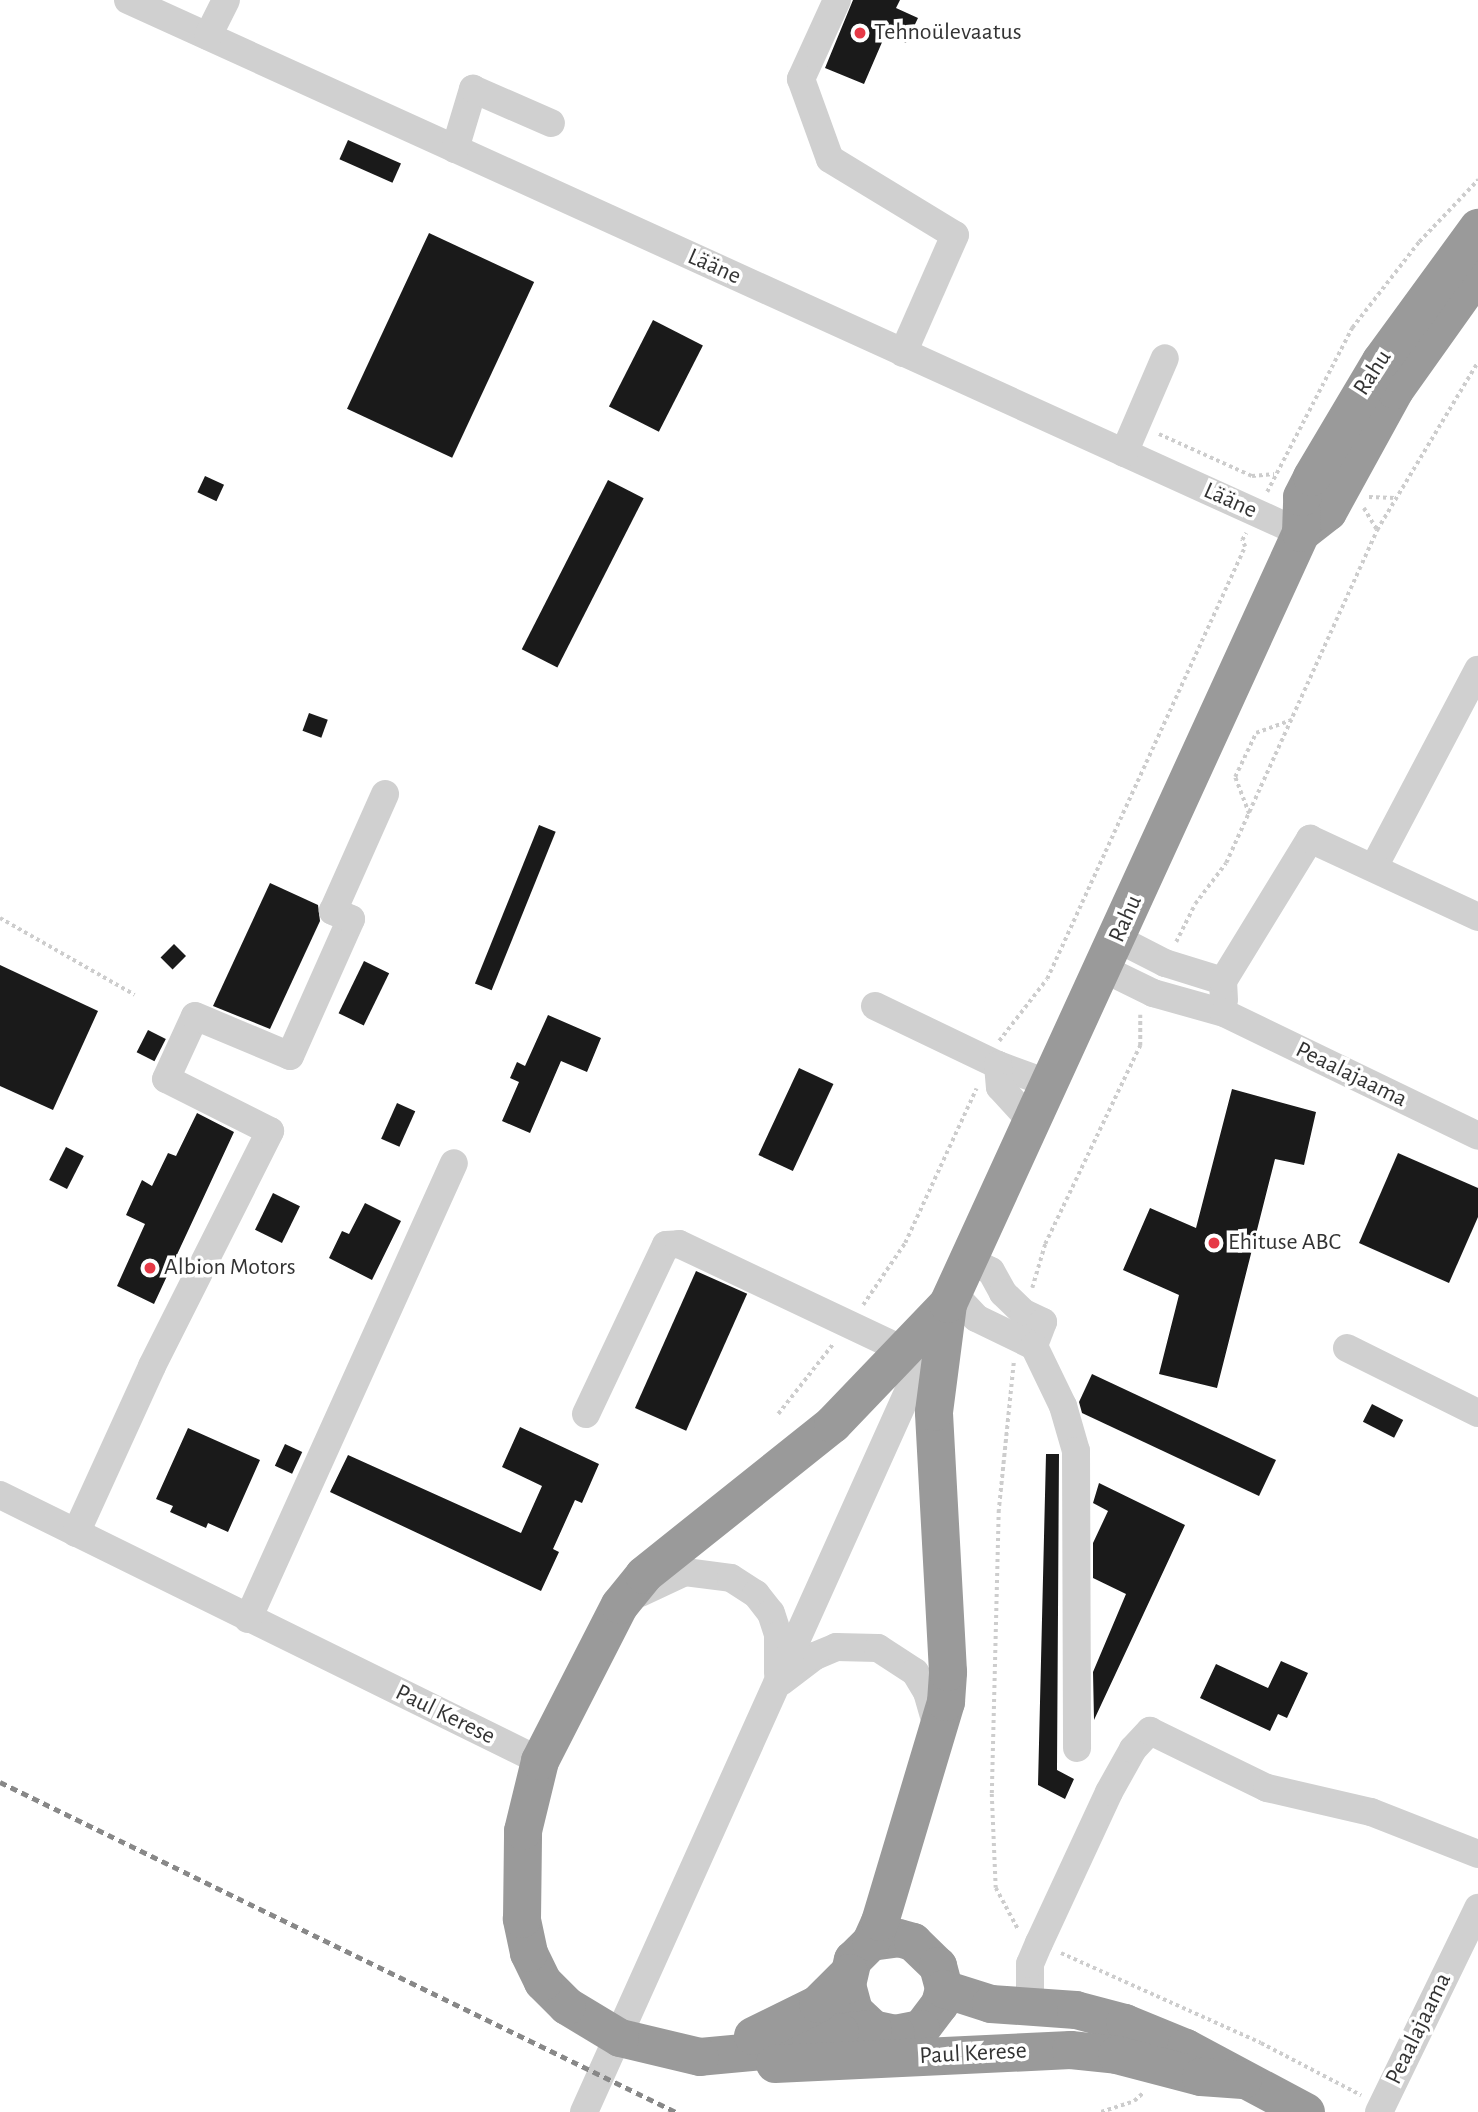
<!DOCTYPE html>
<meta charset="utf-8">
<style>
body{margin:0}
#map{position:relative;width:1478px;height:2112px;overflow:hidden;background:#fff;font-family:"Alegreya Sans",sans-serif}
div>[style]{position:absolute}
.building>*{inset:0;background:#1a1a1a;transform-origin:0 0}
.path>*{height:3.5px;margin-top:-1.75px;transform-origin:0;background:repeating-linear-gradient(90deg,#cdcdcd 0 3.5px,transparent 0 7px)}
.minor>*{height:28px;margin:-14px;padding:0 14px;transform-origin:14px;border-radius:14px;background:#d0d0d0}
.highway>*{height:38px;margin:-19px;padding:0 19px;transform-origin:19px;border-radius:19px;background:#9a9a9a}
.rail>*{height:5px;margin-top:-2.5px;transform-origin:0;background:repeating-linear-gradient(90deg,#888 0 7px,transparent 0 12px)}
.dots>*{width:19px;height:19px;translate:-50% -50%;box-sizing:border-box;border:4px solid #fff;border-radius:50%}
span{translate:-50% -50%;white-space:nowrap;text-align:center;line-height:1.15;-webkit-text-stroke:7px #fff;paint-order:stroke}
.poi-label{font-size:24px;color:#333}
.left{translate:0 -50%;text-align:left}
.street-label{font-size:24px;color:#333}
</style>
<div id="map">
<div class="building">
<i style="clip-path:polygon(853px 0,900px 0,896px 8px,918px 18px,906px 43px,886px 33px,864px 84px,825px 68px)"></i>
<i style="left:348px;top:140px;width:58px;height:21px;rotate:24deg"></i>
<i style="left:429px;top:233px;width:116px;height:194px;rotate:25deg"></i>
<i style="left:653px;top:320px;width:56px;height:97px;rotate:27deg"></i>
<i style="left:205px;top:476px;width:21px;height:18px;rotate:25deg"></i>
<i style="left:608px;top:480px;width:40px;height:190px;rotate:27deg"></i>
<i style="left:309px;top:713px;width:20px;height:19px;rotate:20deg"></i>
<i style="left:539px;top:825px;width:18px;height:171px;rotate:22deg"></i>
<i style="clip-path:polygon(270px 883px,318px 905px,320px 921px,270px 1029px,213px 1006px)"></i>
<i style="left:174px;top:944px;width:17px;height:19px;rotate:45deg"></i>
<i style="left:364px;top:961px;width:28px;height:58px;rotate:26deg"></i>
<i style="clip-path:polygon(0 965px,98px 1011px,53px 1110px,0 1086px)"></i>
<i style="clip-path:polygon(548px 1015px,601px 1038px,587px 1072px,561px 1061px,530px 1133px,502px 1121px,519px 1082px,510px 1078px,517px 1062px,525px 1066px)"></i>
<i style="left:148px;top:1030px;width:20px;height:25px;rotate:27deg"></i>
<i style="left:799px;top:1068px;width:38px;height:96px;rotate:25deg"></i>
<i style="clip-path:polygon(1232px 1089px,1316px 1112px,1304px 1165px,1275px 1159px,1217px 1388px,1159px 1374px,1179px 1295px,1123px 1270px,1150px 1208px,1196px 1228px)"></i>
<i style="left:397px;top:1103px;width:20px;height:39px;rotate:24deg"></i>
<i style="clip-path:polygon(197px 1113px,234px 1132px,154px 1304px,117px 1286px,145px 1224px,126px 1215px,142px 1180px,152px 1186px,168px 1153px,176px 1156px)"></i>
<i style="left:66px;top:1147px;width:20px;height:37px;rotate:27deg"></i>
<i style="clip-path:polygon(1398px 1153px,1478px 1188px,1478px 1217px,1449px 1283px,1359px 1243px)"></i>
<i style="left:273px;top:1193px;width:30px;height:41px;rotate:26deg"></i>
<i style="clip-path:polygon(365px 1203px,401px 1221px,372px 1280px,329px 1258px,342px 1231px,349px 1234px)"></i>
<i style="left:696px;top:1271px;width:56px;height:150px;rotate:24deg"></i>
<i style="clip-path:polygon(1092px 1374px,1276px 1460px,1259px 1496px,1082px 1413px,1079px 1402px)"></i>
<i style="left:1372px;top:1404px;width:35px;height:20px;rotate:27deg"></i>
<i style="clip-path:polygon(520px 1427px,599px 1464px,582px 1503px,575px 1500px,553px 1549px,559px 1552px,541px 1591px,330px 1492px,348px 1455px,521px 1533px,542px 1486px,502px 1467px)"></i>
<i style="clip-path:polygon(188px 1428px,260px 1460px,228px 1532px,208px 1523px,206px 1528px,170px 1512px,173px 1506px,156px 1499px)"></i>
<i style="left:285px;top:1444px;width:19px;height:24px;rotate:25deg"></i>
<i style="clip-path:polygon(1046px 1454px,1059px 1454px,1057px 1770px,1074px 1779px,1065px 1799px,1038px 1785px)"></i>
<i style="clip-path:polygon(1099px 1483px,1185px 1525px,1094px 1720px,1093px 1672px,1126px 1594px,1093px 1578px,1093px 1543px,1108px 1511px,1093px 1503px)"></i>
<i style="clip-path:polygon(1281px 1661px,1308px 1673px,1287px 1718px,1278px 1714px,1270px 1731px,1200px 1698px,1216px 1664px,1268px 1688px)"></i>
</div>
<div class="path">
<i style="left:1159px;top:434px;width:102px;rotate:24.3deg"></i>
<i style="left:1252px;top:476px;width:22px;rotate:-5deg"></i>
<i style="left:1267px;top:492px;width:185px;rotate:-62.6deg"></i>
<i style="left:1352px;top:328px;width:109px;rotate:-52.1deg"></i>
<i style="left:1419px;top:242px;width:86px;rotate:-46.4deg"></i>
<i style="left:1369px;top:497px;width:26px;rotate:2deg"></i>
<i style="left:1364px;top:508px;width:26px;rotate:59deg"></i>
<i style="left:1249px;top:814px;width:40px;rotate:-111deg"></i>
<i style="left:1235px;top:777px;width:49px;rotate:-64.5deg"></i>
<i style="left:1256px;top:733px;width:38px;rotate:-20deg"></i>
<i style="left:0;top:918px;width:155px;rotate:29.7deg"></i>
<i style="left:1176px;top:942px;width:42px;rotate:-63.4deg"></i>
<i style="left:1195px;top:904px;width:51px;rotate:-52.9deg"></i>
<i style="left:1226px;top:863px;width:366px;rotate:-65.6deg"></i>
<i style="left:1377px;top:530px;width:196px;rotate:-59deg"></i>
<i style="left:999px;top:1041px;width:78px;rotate:-52.3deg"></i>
<i style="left:1047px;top:979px;width:475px;rotate:-65.4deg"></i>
<i style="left:1245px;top:547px;width:8px;rotate:-113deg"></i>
<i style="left:1242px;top:540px;width:8px;rotate:-60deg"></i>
<i style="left:1032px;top:1288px;width:46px;rotate:-73.5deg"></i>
<i style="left:1045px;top:1244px;width:220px;rotate:-64.4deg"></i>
<i style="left:1140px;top:1046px;width:31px;rotate:-90deg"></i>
<i style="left:863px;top:1305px;width:75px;rotate:-55.9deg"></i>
<i style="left:905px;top:1243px;width:170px;rotate:-65.2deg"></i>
<i style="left:1014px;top:1363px;width:148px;rotate:95.8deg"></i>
<i style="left:999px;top:1510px;width:284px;rotate:91.4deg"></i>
<i style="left:992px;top:1794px;width:94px;rotate:87.6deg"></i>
<i style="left:996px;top:1888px;width:47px;rotate:61.8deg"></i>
<i style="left:778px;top:1414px;width:89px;rotate:-51.8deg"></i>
<i style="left:1061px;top:1953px;width:219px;rotate:24.2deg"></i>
<i style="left:1261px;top:2043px;width:113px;rotate:27.5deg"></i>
<i style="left:1101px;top:2112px;width:35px;rotate:-18deg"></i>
<i style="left:1134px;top:2101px;width:12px;rotate:-42deg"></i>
</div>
<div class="minor">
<i style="left:128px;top:0;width:1288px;rotate:24.44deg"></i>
<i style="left:837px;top:0;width:87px;rotate:114.5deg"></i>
<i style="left:801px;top:79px;width:85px;rotate:70.1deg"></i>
<i style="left:830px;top:159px;width:146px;rotate:31.3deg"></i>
<i style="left:955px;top:235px;width:129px;rotate:113.8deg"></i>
<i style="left:208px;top:36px;width:40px;rotate:-63.4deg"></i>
<i style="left:455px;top:149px;width:63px;rotate:-73.3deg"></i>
<i style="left:473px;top:89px;width:85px;rotate:23.6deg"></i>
<i style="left:1124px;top:453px;width:103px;rotate:-66.7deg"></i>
<i style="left:1374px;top:867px;width:223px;rotate:-62.2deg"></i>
<i style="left:1118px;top:939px;width:53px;rotate:27.1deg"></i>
<i style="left:1165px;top:963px;width:61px;rotate:17.2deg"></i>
<i style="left:1223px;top:981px;width:19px;rotate:87deg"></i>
<i style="left:1104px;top:969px;width:55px;rotate:26.1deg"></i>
<i style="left:1153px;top:993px;width:74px;rotate:15.7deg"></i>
<i style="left:1224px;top:1013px;width:282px;rotate:25.8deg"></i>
<i style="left:1223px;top:981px;width:167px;rotate:-58.5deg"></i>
<i style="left:1310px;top:839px;width:185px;rotate:24.9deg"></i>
<i style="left:875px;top:1006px;width:136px;rotate:25.6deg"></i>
<i style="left:998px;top:1065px;width:55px;rotate:20.1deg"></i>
<i style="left:998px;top:1065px;width:22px;rotate:85deg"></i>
<i style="left:1000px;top:1087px;width:47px;rotate:47.6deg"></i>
<i style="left:969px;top:1259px;width:25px;rotate:29deg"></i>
<i style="left:991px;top:1271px;width:25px;rotate:61deg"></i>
<i style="left:1003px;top:1293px;width:29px;rotate:44deg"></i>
<i style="left:1024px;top:1313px;width:21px;rotate:25deg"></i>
<i style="left:1043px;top:1322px;width:26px;rotate:111deg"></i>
<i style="left:953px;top:1293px;width:34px;rotate:47deg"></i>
<i style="left:976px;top:1318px;width:64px;rotate:25.8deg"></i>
<i style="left:1034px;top:1346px;width:67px;rotate:64.2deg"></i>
<i style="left:1063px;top:1406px;width:47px;rotate:73.9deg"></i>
<i style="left:1076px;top:1451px;width:297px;rotate:89.8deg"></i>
<i style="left:1347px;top:1348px;width:146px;rotate:26.4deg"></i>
<i style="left:586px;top:1414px;width:187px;rotate:-64.7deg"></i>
<i style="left:666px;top:1245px;width:13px;rotate:-4deg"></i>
<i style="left:679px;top:1244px;width:248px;rotate:25.3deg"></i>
<i style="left:0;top:1495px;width:602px;rotate:26.22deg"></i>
<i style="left:76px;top:1533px;width:183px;rotate:-65.5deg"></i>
<i style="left:152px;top:1366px;width:263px;rotate:-63.3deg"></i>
<i style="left:270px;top:1131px;width:116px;rotate:-153.4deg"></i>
<i style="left:166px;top:1079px;width:69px;rotate:-65.3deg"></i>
<i style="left:195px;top:1016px;width:103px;rotate:22.8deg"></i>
<i style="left:290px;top:1056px;width:150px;rotate:-66deg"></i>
<i style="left:351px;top:919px;width:20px;rotate:-156deg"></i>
<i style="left:333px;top:911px;width:128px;rotate:-66deg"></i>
<i style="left:640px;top:1593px;width:50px;rotate:-25deg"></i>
<i style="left:685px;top:1572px;width:46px;rotate:7.4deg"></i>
<i style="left:731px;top:1578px;width:30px;rotate:33deg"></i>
<i style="left:756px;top:1594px;width:24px;rotate:52deg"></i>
<i style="left:771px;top:1613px;width:23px;rotate:72deg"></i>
<i style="left:778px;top:1635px;width:38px;rotate:90deg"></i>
<i style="left:248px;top:1619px;width:500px;rotate:-65.69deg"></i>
<i style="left:781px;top:1682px;width:43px;rotate:-37.4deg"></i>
<i style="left:815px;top:1656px;width:23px;rotate:-23deg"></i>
<i style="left:836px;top:1647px;width:42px;rotate:1.4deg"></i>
<i style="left:878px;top:1648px;width:44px;rotate:33deg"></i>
<i style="left:915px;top:1672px;width:23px;rotate:59deg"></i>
<i style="left:927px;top:1692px;width:40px;rotate:74deg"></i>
<i style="left:1030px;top:2007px;width:43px;rotate:-90deg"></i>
<i style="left:1030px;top:1964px;width:23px;rotate:-67deg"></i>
<i style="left:1039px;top:1943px;width:166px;rotate:-65.1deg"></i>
<i style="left:1109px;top:1792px;width:49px;rotate:-60.8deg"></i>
<i style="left:1133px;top:1749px;width:25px;rotate:-47deg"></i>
<i style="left:1150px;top:1731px;width:130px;rotate:26deg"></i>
<i style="left:1267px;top:1788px;width:107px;rotate:13deg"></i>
<i style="left:1371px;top:1812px;width:115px;rotate:21.4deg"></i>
<i style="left:584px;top:2112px;width:858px;rotate:-65.77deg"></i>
<i style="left:1379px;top:2112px;width:227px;rotate:-64.1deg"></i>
</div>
<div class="highway">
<i style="left:1301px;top:533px;width:34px;rotate:-38deg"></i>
<i style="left:1328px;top:512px;width:139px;rotate:-61.2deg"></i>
<i style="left:1395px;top:390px;width:143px;rotate:-54.6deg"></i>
<i style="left:871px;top:1942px;width:28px;rotate:-8deg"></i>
<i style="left:899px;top:1938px;width:15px;rotate:16deg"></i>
<i style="left:913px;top:1942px;width:35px;rotate:44deg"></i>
<i style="left:938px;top:1966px;width:24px;rotate:75deg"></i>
<i style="left:944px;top:1989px;width:16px;rotate:105deg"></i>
<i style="left:940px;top:2004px;width:31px;rotate:127deg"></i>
<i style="left:921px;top:2029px;width:25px;rotate:169deg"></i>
<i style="left:896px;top:2034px;width:24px;rotate:-168deg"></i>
<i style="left:873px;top:2029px;width:26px;rotate:-137deg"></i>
<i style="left:854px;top:2011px;width:27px;rotate:-105deg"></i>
<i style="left:847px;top:1985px;width:26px;rotate:-77deg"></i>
<i style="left:853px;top:1960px;width:25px;rotate:-45deg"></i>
<i style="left:871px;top:1942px;width:22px;rotate:-66deg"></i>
<i style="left:880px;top:1922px;width:230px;rotate:-73.3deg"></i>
<i style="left:946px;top:1702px;width:30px;rotate:-86deg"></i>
<i style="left:948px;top:1672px;width:260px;rotate:-93.1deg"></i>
<i style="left:934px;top:1412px;width:109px;rotate:-82.6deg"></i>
<i style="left:944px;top:1989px;width:49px;rotate:17.7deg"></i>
<i style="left:991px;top:2004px;width:85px;rotate:4deg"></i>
<i style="left:1076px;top:2010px;width:51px;rotate:14.9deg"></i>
<i style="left:1125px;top:2023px;width:66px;rotate:22.3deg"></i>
<i style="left:1186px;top:2048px;width:136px;rotate:28.1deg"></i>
<i style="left:873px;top:2029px;width:33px;rotate:175deg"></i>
<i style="left:840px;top:2032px;width:67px;rotate:164.5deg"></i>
<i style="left:775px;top:2050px;width:75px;rotate:174.7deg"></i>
<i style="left:700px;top:2057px;width:82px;rotate:-166.6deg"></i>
<i style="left:620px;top:2038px;width:62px;rotate:-148.9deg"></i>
<i style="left:567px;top:2006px;width:34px;rotate:-135deg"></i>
<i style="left:543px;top:1982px;width:32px;rotate:-116deg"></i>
<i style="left:529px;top:1953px;width:35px;rotate:-102deg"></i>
<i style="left:522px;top:1919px;width:88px;rotate:-89.3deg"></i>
<i style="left:523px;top:1831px;width:72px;rotate:-76.3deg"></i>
<i style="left:540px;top:1761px;width:175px;rotate:-62.9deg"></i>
<i style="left:620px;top:1605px;width:38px;rotate:-51deg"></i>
<i style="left:644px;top:1575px;width:242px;rotate:-38.6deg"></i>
<i style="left:833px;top:1424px;width:166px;rotate:-46.2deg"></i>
<i style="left:948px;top:1304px;width:848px;rotate:-65.4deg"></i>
<i style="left:1301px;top:533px;width:36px;rotate:-88deg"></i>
<i style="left:1302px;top:497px;width:22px;rotate:-63deg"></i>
<i style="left:1312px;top:477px;width:135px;rotate:-59.3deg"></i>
<i style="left:1381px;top:361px;width:165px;rotate:-53.9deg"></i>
<i style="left:753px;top:2036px;width:72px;rotate:-26.2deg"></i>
<i style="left:818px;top:2004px;width:44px;rotate:-45deg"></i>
<i style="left:775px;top:2064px;width:296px;rotate:-2.7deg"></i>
<i style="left:1071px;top:2050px;width:46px;rotate:6.2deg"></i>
<i style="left:1117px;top:2055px;width:87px;rotate:14.7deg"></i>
<i style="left:1201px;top:2077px;width:42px;rotate:4.1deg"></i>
</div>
<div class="rail">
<i style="left:0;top:1782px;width:752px;rotate:26.02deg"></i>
</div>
<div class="dots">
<i style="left:860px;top:33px;background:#e63946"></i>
<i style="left:1214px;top:1243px;background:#e63946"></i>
<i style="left:150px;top:1268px;background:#e63946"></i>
</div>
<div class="poi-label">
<span class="left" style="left:874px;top:33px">Tehnoülevaatus</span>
<span class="left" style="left:1228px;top:1243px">Ehituse ABC</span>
<span class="left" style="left:164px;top:1268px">Albion Motors</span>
</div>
<div class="street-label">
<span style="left:714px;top:267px;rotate:24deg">Lääne</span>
<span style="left:1373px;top:373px;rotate:-57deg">Rahu</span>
<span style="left:1230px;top:501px;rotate:24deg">Lääne</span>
<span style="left:1126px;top:919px;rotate:-66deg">Rahu</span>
<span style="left:1351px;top:1075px;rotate:26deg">Peaalajaama</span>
<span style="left:445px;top:1715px;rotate:26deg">Paul Kerese</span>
<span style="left:1419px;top:2029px;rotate:-64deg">Peaalajaama</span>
<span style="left:973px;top:2054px;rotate:-3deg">Paul Kerese</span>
</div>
</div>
